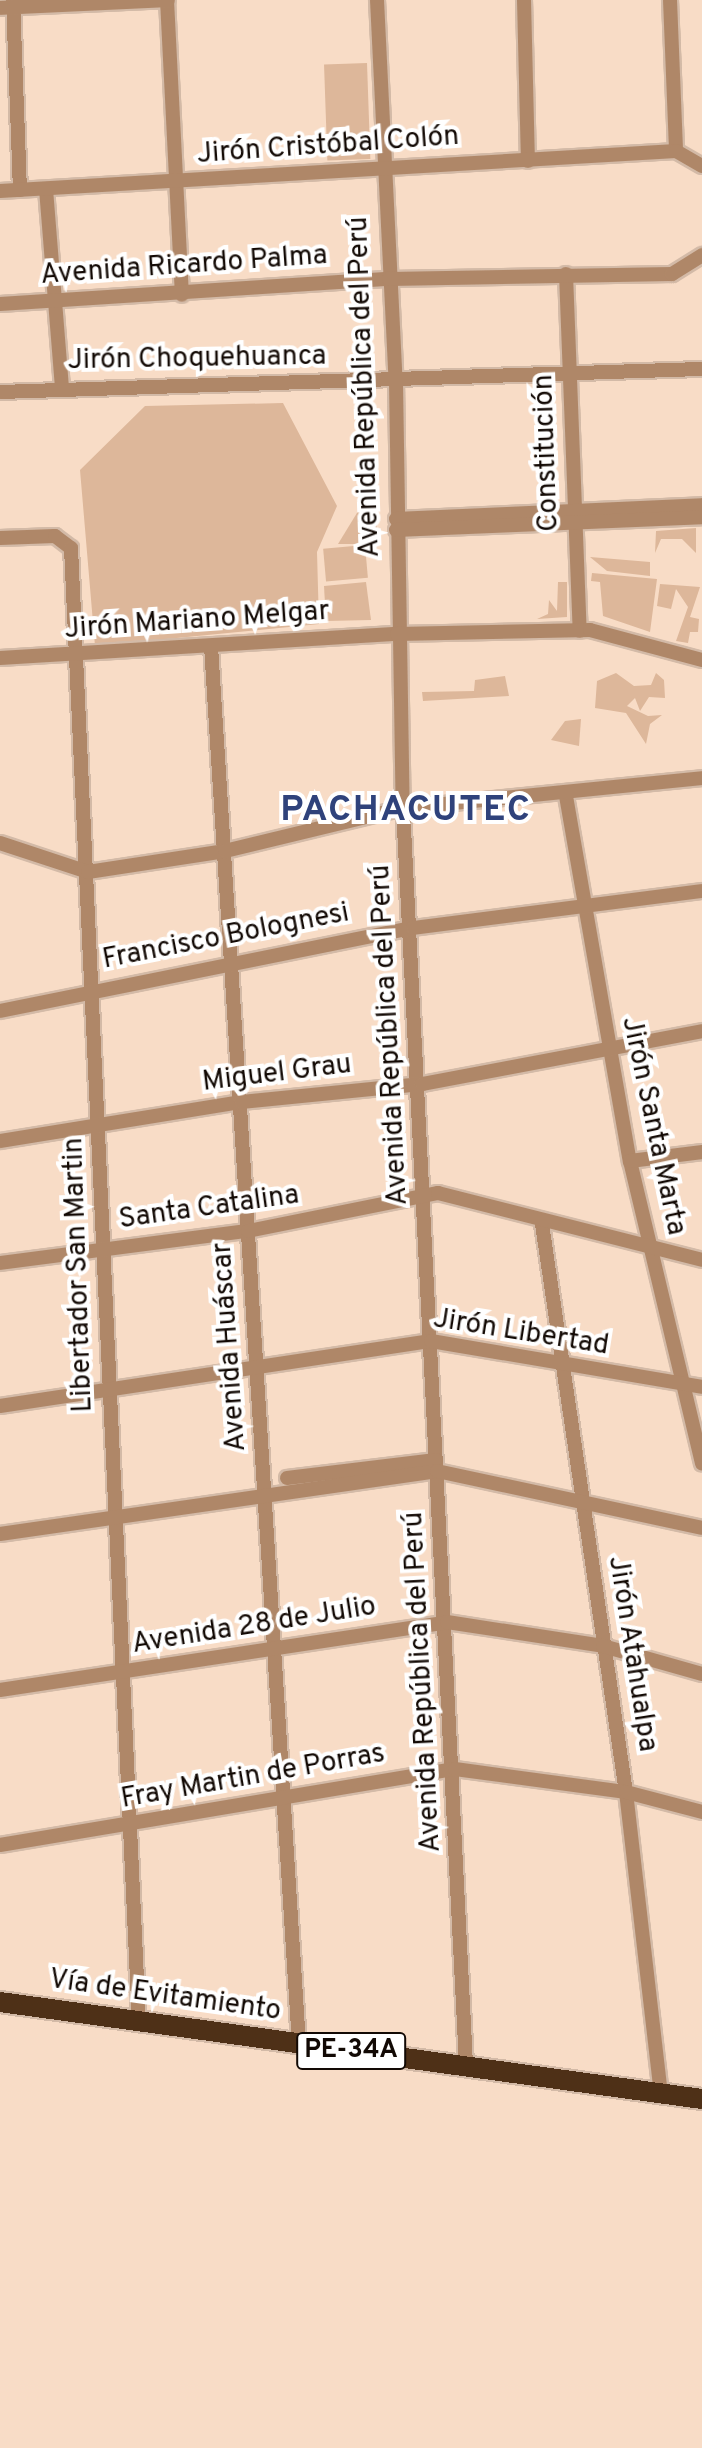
<!DOCTYPE html>
<meta charset="utf-8">
<style>
body{margin:0}
#map{position:relative;width:702px;height:2448px;overflow:hidden;background:#f8dcc6;font-family:Overpass,sans-serif}
div>[style]{position:absolute}
.green>*{inset:0;background:#ddb79a;transform-origin:0 0}
.roads{filter:drop-shadow(2px 0 #d3baa7) drop-shadow(-2px 0 #d3baa7) drop-shadow(0 2px #d3baa7) drop-shadow(0 -2px #d3baa7)}
.minor>*{height:14px;margin:-7px;padding:0 7px;transform-origin:7px;border-radius:7px;background:#af8768}
.highway>*{height:20px;margin:-10px;padding:0 10px;transform-origin:10px;border-radius:10px;background:#4e3017}
span{translate:-50% -50%;white-space:nowrap;text-align:center;line-height:1.15;-webkit-text-stroke:8px #fff;paint-order:stroke}
.shield-label span{padding:2px 6px;background:#fff;border:2px solid;border-radius:6px;-webkit-text-stroke-width:0}
.shield-label{font-size:26px;color:#120904;font-weight:700}
.street-label{font-size:28px;color:#120904}
.district-label{font-size:36px;color:#2f427b;font-weight:700;letter-spacing:2px}
</style>
<div id="map">
<div class="green">
<i style="left:367px;top:63px;width:96px;height:43px;rotate:88deg"></i>
<i style="clip-path:polygon(283px 403px,337px 506px,317px 552px,319px 624px,95px 646px,80px 470px,145px 406px)"></i>
<i style="clip-path:polygon(360px 508px,378px 509px,376px 544px,338px 544px)"></i>
<i style="clip-path:polygon(696px 528px,696px 553px,682px 539px,661px 539px,655px 553px,656px 531px)"></i>
<i style="left:365px;top:545px;width:33px;height:42px;rotate:85deg"></i>
<i style="clip-path:polygon(590px 557px,650px 562px,650px 576px,607px 571px)"></i>
<i style="clip-path:polygon(592px 573px,657px 579px,650px 632px,603px 616px,600px 582px,591px 581px)"></i>
<i style="clip-path:polygon(366px 582px,371px 620px,326px 621px,324px 586px)"></i>
<i style="clip-path:polygon(558px 582px,567px 582px,567px 617px,537px 619px,548px 614px,549px 600px,557px 611px)"></i>
<i style="clip-path:polygon(660px 584px,700px 587px,690px 617px,699px 619px,698px 632px,690px 632px,688px 643px,676px 641px,688px 607px,676px 589px,671px 609px,657px 606px)"></i>
<i style="clip-path:polygon(616px 673px,634px 686px,651px 685px,656px 673px,664px 680px,665px 698px,649px 697px,640px 711px,635px 698px,627px 706px,648px 716px,662px 715px,650px 724px,646px 744px,626px 713px,595px 708px,597px 681px)"></i>
<i style="clip-path:polygon(505px 676px,509px 696px,423px 701px,422px 692px,474px 691px,475px 680px)"></i>
<i style="clip-path:polygon(581px 719px,579px 746px,551px 740px,565px 721px)"></i>
</div>
<div class="roads">
<div class="minor">
<i style="left:13px;top:0;width:190px;rotate:87.9deg"></i>
<i style="left:167px;top:0;width:295px;rotate:87.1deg"></i>
<i style="left:377px;top:0;width:382px;rotate:87.2deg"></i>
<i style="left:396px;top:382px;width:426px;rotate:89.1deg"></i>
<i style="left:403px;top:808px;width:1260px;rotate:87.13deg"></i>
<i style="left:524px;top:0;width:161px;rotate:88.6deg"></i>
<i style="left:670px;top:0;width:151px;rotate:87.7deg"></i>
<i style="left:0;top:8px;width:168px;rotate:-2.7deg"></i>
<i style="left:46px;top:189px;width:200px;rotate:85.4deg"></i>
<i style="left:0;top:191px;width:677px;rotate:-3.39deg"></i>
<i style="left:676px;top:151px;width:30px;rotate:30deg"></i>
<i style="left:566px;top:274px;width:357px;rotate:87.8deg"></i>
<i style="left:0;top:304px;width:390px;rotate:-3.7deg"></i>
<i style="left:389px;top:279px;width:283px;rotate:-1deg"></i>
<i style="left:672px;top:274px;width:36px;rotate:-32deg"></i>
<i style="left:0;top:392px;width:702px;rotate:-1.88deg"></i>
<i style="left:396px;top:519px;width:306px;rotate:-2.6deg"></i>
<i style="left:396px;top:530px;width:306px;rotate:-2.4deg"></i>
<i style="left:0;top:538px;width:55px;rotate:-2.1deg"></i>
<i style="left:55px;top:536px;width:20px;rotate:37deg"></i>
<i style="left:71px;top:548px;width:1475px;rotate:87.36deg"></i>
<i style="left:211px;top:646px;width:1401px;rotate:86.4deg"></i>
<i style="left:0;top:658px;width:398px;rotate:-3.5deg"></i>
<i style="left:397px;top:634px;width:193px;rotate:-1.2deg"></i>
<i style="left:590px;top:630px;width:116px;rotate:15deg"></i>
<i style="left:566px;top:796px;width:371px;rotate:80.1deg"></i>
<i style="left:630px;top:1161px;width:311px;rotate:76.6deg"></i>
<i style="left:0;top:843px;width:93px;rotate:18.2deg"></i>
<i style="left:88px;top:872px;width:139px;rotate:-8.7deg"></i>
<i style="left:225px;top:851px;width:183px;rotate:-13.6deg"></i>
<i style="left:403px;top:808px;width:301px;rotate:-5.7deg"></i>
<i style="left:0;top:1011px;width:421px;rotate:-11.4deg"></i>
<i style="left:413px;top:928px;width:291px;rotate:-7.3deg"></i>
<i style="left:0;top:1141px;width:244px;rotate:-9.2deg"></i>
<i style="left:241px;top:1102px;width:182px;rotate:-5.7deg"></i>
<i style="left:422px;top:1084px;width:285px;rotate:-10.7deg"></i>
<i style="left:630px;top:1161px;width:73px;rotate:-7.1deg"></i>
<i style="left:542px;top:1224px;width:574px;rotate:81.59deg"></i>
<i style="left:626px;top:1792px;width:303px;rotate:83.4deg"></i>
<i style="left:0;top:1263px;width:250px;rotate:-7.4deg"></i>
<i style="left:248px;top:1231px;width:194px;rotate:-11.3deg"></i>
<i style="left:438px;top:1193px;width:272px;rotate:14.2deg"></i>
<i style="left:0;top:1406px;width:436px;rotate:-8.6deg"></i>
<i style="left:431px;top:1341px;width:275px;rotate:9.6deg"></i>
<i style="left:287px;top:1478px;width:150px;rotate:-6.9deg"></i>
<i style="left:0;top:1534px;width:442px;rotate:-8.2deg"></i>
<i style="left:437px;top:1471px;width:271px;rotate:12.1deg"></i>
<i style="left:0;top:1690px;width:452px;rotate:-8.6deg"></i>
<i style="left:447px;top:1622px;width:158px;rotate:8.7deg"></i>
<i style="left:603px;top:1646px;width:103px;rotate:15.8deg"></i>
<i style="left:0;top:1845px;width:461px;rotate:-9.5deg"></i>
<i style="left:455px;top:1769px;width:173px;rotate:7.7deg"></i>
<i style="left:626px;top:1792px;width:79px;rotate:14.7deg"></i>
</div>
<div class="highway">
<i style="left:0;top:2002px;width:709px;rotate:7.87deg"></i>
</div>
</div>
<div class="shield-label">
<span style="left:351px;top:2051px">PE-34A</span>
</div>
<div class="street-label">
<span style="left:328px;top:146px;rotate:-4deg">Jirón Cristóbal Colón</span>
<span style="left:184px;top:266px;rotate:-4deg">Avenida Ricardo Palma</span>
<span style="left:197px;top:359px;rotate:-1deg">Jirón Choquehuanca</span>
<span style="left:365px;top:387px;rotate:-92deg">Avenida República del Perú</span>
<span style="left:547px;top:453px;rotate:-92deg">Constitución</span>
<span style="left:197px;top:621px;rotate:-4deg">Jirón Mariano Melgar</span>
<span style="left:226px;top:937px;rotate:-11deg">Francisco Bolognesi</span>
<span style="left:390px;top:1035px;rotate:-93deg">Avenida República del Perú</span>
<span style="left:277px;top:1074px;rotate:-7deg">Miguel Grau</span>
<span style="left:653px;top:1126px;rotate:78deg">Jirón Santa Marta</span>
<span style="left:209px;top:1208px;rotate:-8deg">Santa Catalina</span>
<span style="left:79px;top:1275px;rotate:-92deg">Libertador San Martin</span>
<span style="left:521px;top:1333px;rotate:9deg">Jirón Libertad</span>
<span style="left:230px;top:1347px;rotate:-94deg">Avenida Huáscar</span>
<span style="left:254px;top:1626px;rotate:-9deg">Avenida 28 de Julio</span>
<span style="left:632px;top:1654px;rotate:81deg">Jirón Atahualpa</span>
<span style="left:423px;top:1682px;rotate:-93deg">Avenida República del Perú</span>
<span style="left:253px;top:1777px;rotate:-10deg">Fray Martin de Porras</span>
<span style="left:165px;top:1996px;rotate:8deg">Vía de Evitamiento</span>
</div>
<div class="district-label">
<span style="left:406px;top:812px">PACHACUTEC</span>
</div>
</div>
